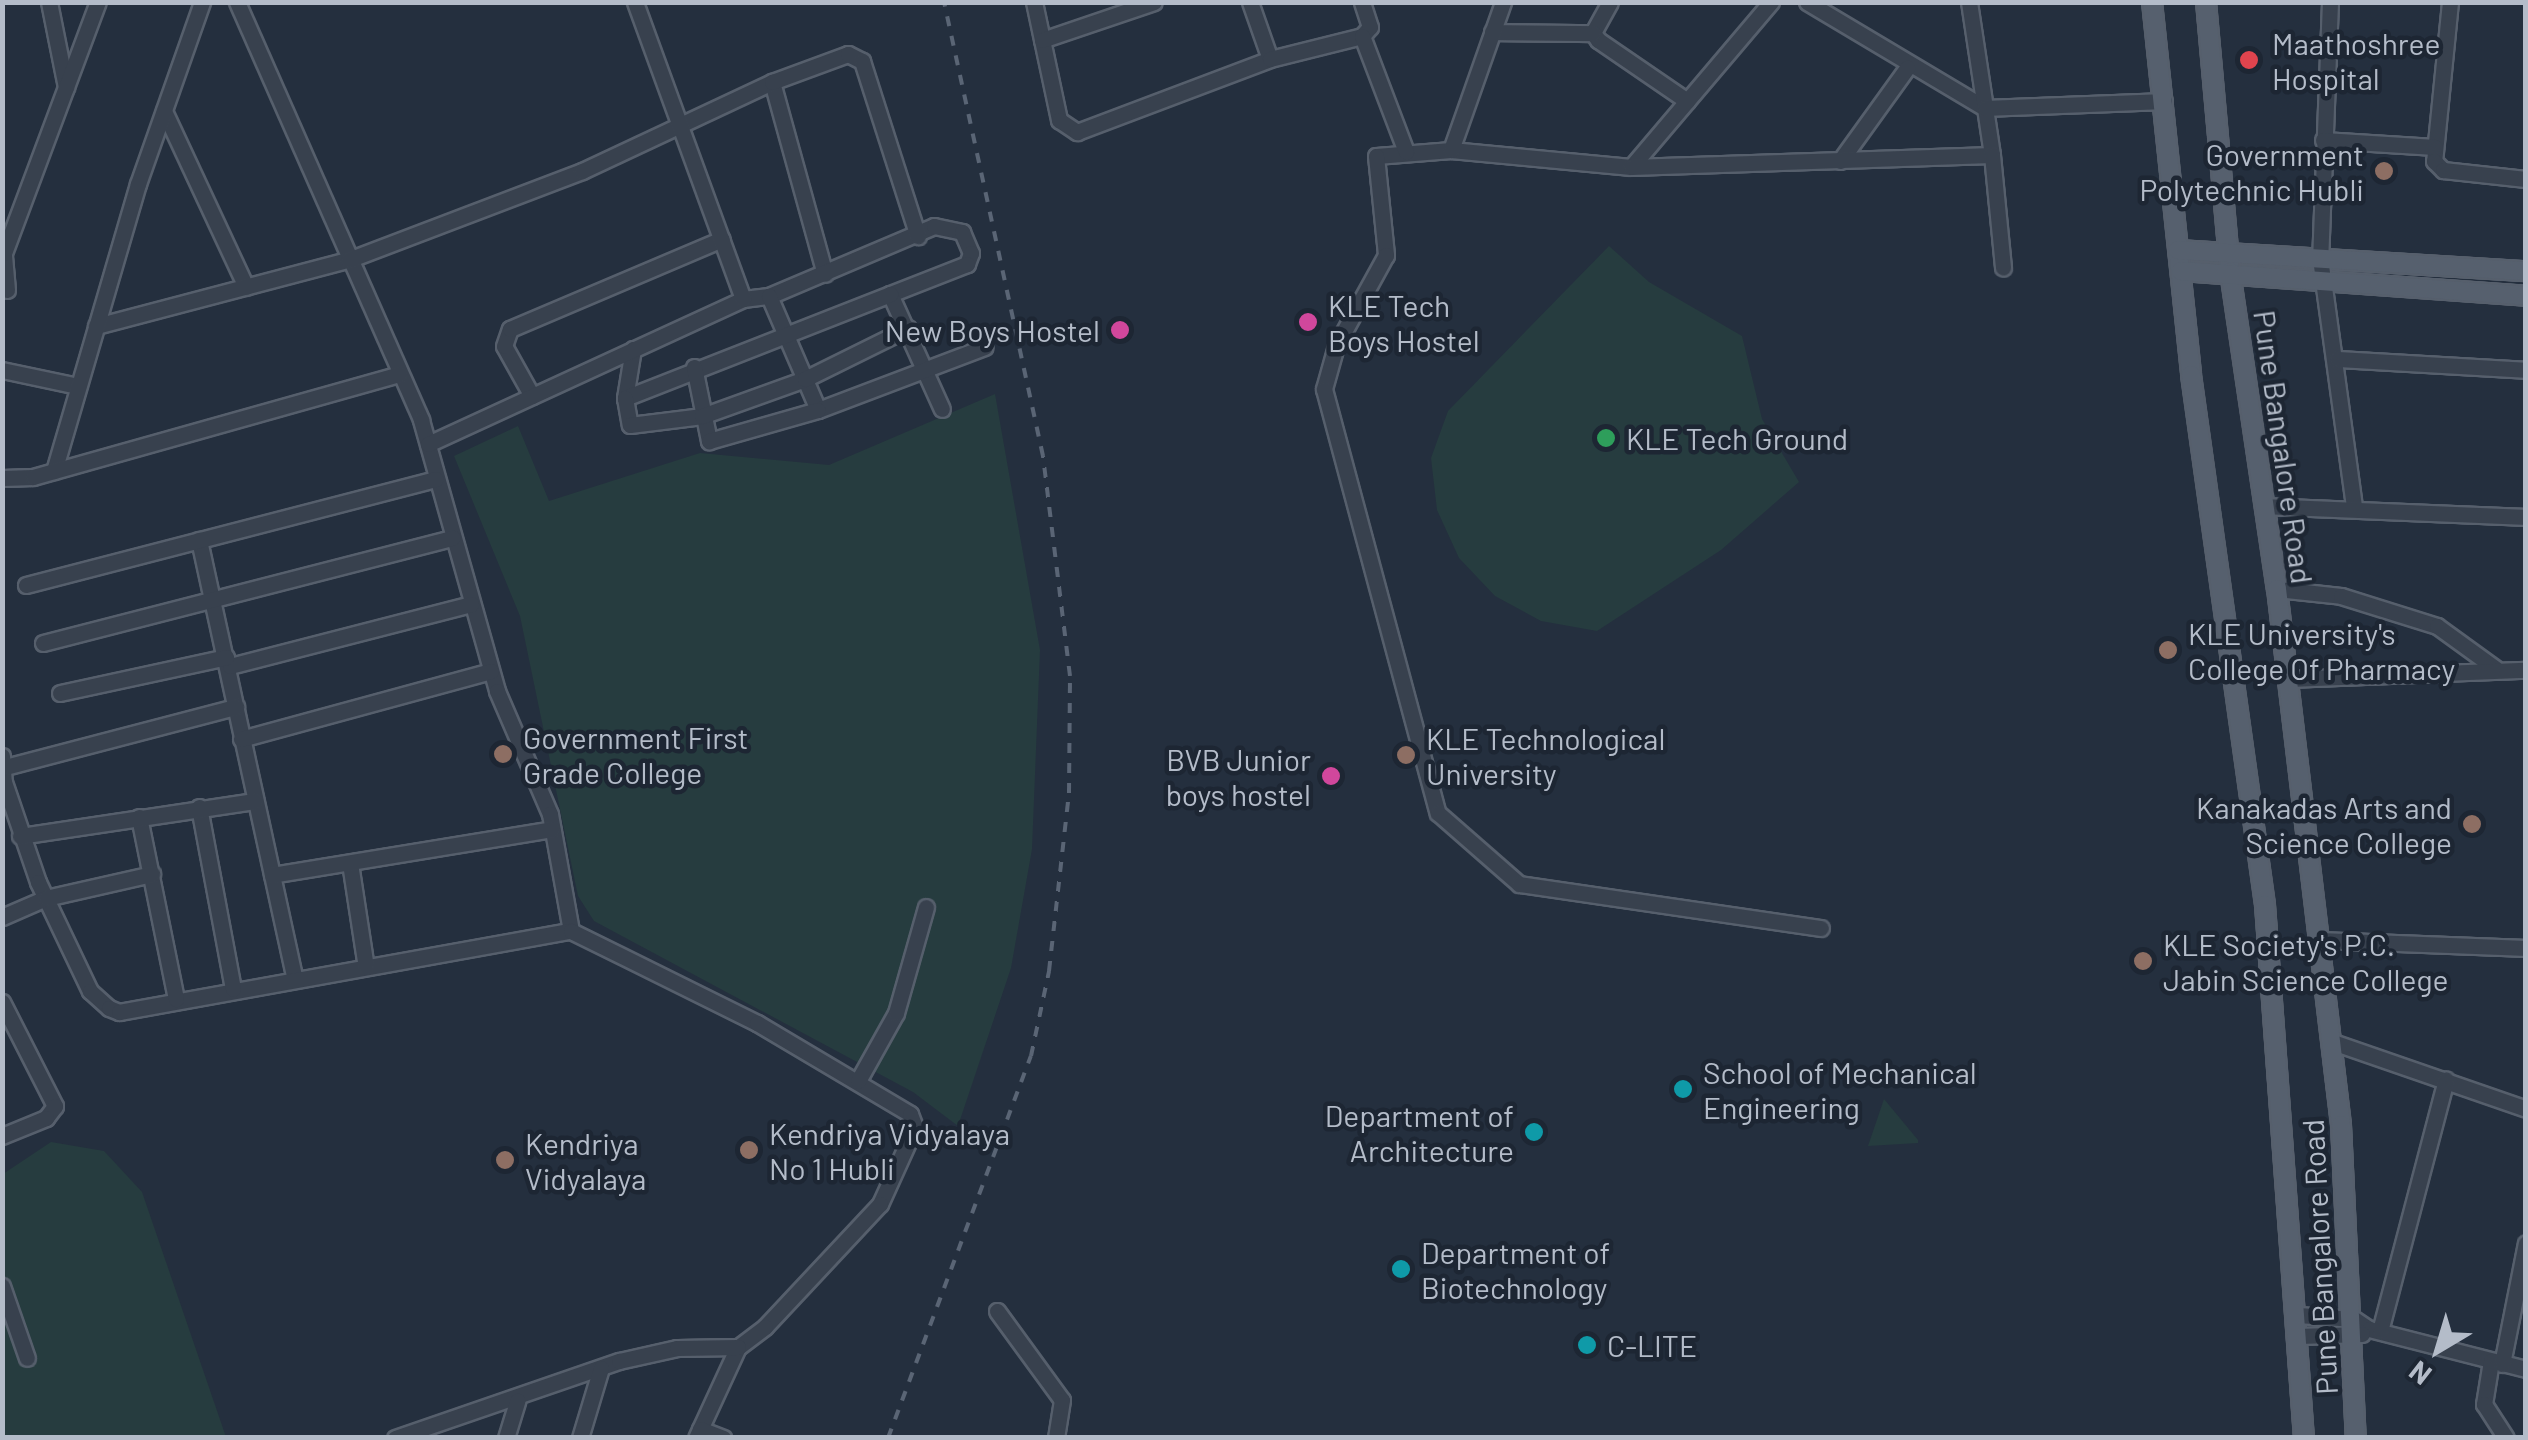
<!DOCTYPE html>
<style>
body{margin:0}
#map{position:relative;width:2528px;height:1440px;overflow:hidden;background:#242f3e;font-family:Barlow,sans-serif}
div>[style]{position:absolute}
.green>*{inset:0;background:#263c3f}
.roads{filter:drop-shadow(2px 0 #565f6c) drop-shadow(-2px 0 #565f6c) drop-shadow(0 2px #565f6c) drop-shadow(0 -2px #565f6c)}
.minor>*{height:15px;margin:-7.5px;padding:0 7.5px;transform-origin:7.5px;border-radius:7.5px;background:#38414e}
.major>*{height:18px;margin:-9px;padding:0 9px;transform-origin:9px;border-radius:9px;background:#56606e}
.rail>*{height:4px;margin-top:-2px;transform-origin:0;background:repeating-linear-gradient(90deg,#5a6575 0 10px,transparent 0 20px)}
.dots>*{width:28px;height:28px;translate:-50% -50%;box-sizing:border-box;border:5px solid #1d2633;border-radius:50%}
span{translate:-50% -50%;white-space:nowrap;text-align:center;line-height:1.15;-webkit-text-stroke:9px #1d2633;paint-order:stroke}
.poi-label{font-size:30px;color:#b4bcc9}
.left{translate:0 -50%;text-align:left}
.right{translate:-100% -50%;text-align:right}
.street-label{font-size:30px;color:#b4bcc9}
.frame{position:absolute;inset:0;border:5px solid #b4bcc9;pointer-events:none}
.north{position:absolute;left:2388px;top:1300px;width:100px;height:100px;-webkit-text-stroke:8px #1d2633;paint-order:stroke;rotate:218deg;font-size:28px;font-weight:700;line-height:40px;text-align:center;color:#b4bcc9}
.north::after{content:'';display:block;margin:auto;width:35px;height:45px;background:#b4bcc9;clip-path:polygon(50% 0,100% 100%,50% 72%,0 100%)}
</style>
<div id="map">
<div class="green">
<i style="clip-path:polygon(1609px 246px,1649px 282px,1742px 336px,1762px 419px,1799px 482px,1721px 550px,1597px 631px,1541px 621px,1495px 596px,1459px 558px,1437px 510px,1431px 458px,1448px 411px)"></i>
<i style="clip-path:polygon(995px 394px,1040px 650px,1032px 849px,1011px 968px,958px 1126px,913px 1092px,594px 921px,578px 896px,520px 616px,454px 456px,518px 426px,549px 501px,700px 453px,829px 465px)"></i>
<i style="clip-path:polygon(1884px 1099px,1918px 1140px,1918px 1143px,1868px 1146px)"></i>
<i style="clip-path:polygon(51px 1142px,104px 1151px,142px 1192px,226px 1437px,3px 1438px,3px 1174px)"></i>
</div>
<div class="roads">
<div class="minor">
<i style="left:49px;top:2px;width:87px;rotate:78.7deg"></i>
<i style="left:237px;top:2px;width:457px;rotate:66.2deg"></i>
<i style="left:421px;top:420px;width:281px;rotate:74.3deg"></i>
<i style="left:497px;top:691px;width:134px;rotate:66.7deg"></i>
<i style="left:550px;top:814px;width:119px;rotate:79.8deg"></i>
<i style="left:1034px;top:2px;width:121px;rotate:78deg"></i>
<i style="left:1059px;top:120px;width:22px;rotate:34deg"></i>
<i style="left:1077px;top:132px;width:206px;rotate:-20.7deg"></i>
<i style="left:1250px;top:2px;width:60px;rotate:70.7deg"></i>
<i style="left:1270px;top:59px;width:95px;rotate:-14deg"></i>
<i style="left:1362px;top:36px;width:12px;rotate:-48deg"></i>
<i style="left:1370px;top:27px;width:26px;rotate:-108deg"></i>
<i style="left:1610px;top:2px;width:35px;rotate:119deg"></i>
<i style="left:1593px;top:33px;width:9px;rotate:54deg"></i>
<i style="left:1598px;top:40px;width:108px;rotate:34.4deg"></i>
<i style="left:1771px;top:2px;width:216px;rotate:130.3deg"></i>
<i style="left:1631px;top:167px;width:181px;rotate:-174.6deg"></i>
<i style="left:1451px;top:150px;width:75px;rotate:175.4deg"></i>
<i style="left:1376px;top:156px;width:100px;rotate:84.2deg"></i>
<i style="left:1386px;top:255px;width:104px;rotate:118.8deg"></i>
<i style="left:1336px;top:346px;width:45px;rotate:105.6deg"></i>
<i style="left:1324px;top:389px;width:439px;rotate:75deg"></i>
<i style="left:1438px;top:813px;width:108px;rotate:41.2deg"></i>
<i style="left:1519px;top:884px;width:305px;rotate:8.3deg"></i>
<i style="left:1807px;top:2px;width:207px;rotate:30.8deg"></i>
<i style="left:1985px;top:108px;width:48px;rotate:81.5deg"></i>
<i style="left:1969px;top:2px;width:107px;rotate:81.4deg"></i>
<i style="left:1985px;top:108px;width:179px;rotate:-2.2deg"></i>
<i style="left:2330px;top:2px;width:256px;rotate:92.2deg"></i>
<i style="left:2320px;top:258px;width:250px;rotate:82.2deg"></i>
<i style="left:2450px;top:2px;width:160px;rotate:95.7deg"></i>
<i style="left:2434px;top:161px;width:13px;rotate:45deg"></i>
<i style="left:2443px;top:170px;width:83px;rotate:6.2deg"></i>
<i style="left:1492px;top:32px;width:101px;rotate:0.6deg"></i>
<i style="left:1362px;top:36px;width:124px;rotate:69.2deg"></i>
<i style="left:1042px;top:40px;width:118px;rotate:-18.7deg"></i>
<i style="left:772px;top:82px;width:199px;rotate:74.6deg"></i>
<i style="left:164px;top:111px;width:194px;rotate:65deg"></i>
<i style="left:2323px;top:140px;width:112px;rotate:3.6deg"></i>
<i style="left:1451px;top:150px;width:157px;rotate:-70.6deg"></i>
<i style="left:1840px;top:161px;width:115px;rotate:-54.2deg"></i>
<i style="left:1631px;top:167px;width:361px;rotate:-1.9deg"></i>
<i style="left:1992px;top:155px;width:113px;rotate:84.4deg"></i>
<i style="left:7px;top:290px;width:37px;rotate:-95deg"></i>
<i style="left:4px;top:253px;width:268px;rotate:-69.5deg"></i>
<i style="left:769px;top:296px;width:179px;rotate:-23deg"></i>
<i style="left:934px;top:226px;width:29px;rotate:12deg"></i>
<i style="left:962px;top:232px;width:23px;rotate:67deg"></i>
<i style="left:971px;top:253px;width:12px;rotate:110deg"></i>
<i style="left:967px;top:264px;width:83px;rotate:158.7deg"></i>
<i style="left:890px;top:294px;width:126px;rotate:65.7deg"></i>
<i style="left:743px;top:299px;width:26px;rotate:-7deg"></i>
<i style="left:769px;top:296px;width:124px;rotate:66.7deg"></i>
<i style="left:818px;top:410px;width:178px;rotate:-20.7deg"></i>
<i style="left:96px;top:326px;width:260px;rotate:-14.7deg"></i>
<i style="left:348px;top:260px;width:250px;rotate:-20.8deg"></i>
<i style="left:582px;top:171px;width:210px;rotate:-25.1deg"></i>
<i style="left:772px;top:82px;width:81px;rotate:-20.2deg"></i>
<i style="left:848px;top:54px;width:16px;rotate:27deg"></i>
<i style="left:862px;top:61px;width:184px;rotate:72.3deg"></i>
<i style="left:633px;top:349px;width:50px;rotate:99.3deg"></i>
<i style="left:625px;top:398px;width:285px;rotate:-21.4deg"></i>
<i style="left:2337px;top:359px;width:189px;rotate:3.3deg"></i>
<i style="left:694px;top:367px;width:76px;rotate:78.5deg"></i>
<i style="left:709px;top:441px;width:113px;rotate:-15.9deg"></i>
<i style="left:2px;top:370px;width:78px;rotate:11.9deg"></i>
<i style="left:532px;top:396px;width:57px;rotate:-119.2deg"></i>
<i style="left:504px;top:346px;width:18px;rotate:-71deg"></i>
<i style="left:510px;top:329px;width:230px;rotate:-23deg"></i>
<i style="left:625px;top:398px;width:27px;rotate:80deg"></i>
<i style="left:630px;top:425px;width:73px;rotate:-7.1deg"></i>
<i style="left:702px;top:416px;width:109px;rotate:-19.8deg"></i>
<i style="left:805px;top:379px;width:115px;rotate:-26.3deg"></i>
<i style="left:428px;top:444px;width:347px;rotate:-24.7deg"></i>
<i style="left:743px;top:299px;width:316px;rotate:-110deg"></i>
<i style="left:54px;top:471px;width:299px;rotate:-73.7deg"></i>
<i style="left:138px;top:184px;width:193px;rotate:-70.6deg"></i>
<i style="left:2px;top:478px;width:31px;rotate:-2deg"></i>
<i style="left:33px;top:477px;width:381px;rotate:-15.7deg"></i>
<i style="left:2263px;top:506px;width:263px;rotate:2.4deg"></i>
<i style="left:199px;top:540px;width:449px;rotate:77.7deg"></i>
<i style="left:26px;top:585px;width:423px;rotate:-14.5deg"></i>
<i style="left:2277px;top:589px;width:64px;rotate:6.2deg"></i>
<i style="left:2341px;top:596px;width:101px;rotate:17.4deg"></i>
<i style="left:2437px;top:626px;width:72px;rotate:35.9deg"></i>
<i style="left:43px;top:643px;width:423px;rotate:-14.4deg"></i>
<i style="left:230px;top:666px;width:249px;rotate:-14.4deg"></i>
<i style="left:2288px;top:679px;width:238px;rotate:-2.2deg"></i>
<i style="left:60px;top:693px;width:170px;rotate:-12.2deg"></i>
<i style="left:241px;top:739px;width:259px;rotate:-15.2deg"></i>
<i style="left:2px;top:756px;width:26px;rotate:86deg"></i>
<i style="left:4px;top:782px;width:106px;rotate:71.2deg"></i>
<i style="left:38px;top:882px;width:121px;rotate:64.5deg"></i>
<i style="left:90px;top:991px;width:25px;rotate:42deg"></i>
<i style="left:109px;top:1008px;width:11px;rotate:22deg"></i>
<i style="left:119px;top:1012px;width:459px;rotate:-10.2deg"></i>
<i style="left:571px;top:931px;width:208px;rotate:26.3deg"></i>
<i style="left:757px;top:1023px;width:178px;rotate:30.7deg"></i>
<i style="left:910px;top:1114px;width:14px;rotate:69deg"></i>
<i style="left:915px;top:1127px;width:85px;rotate:114.4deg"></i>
<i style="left:880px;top:1204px;width:168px;rotate:133.1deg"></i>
<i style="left:765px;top:1327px;width:34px;rotate:143deg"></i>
<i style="left:738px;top:1347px;width:100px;rotate:114.8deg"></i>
<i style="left:5px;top:767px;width:239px;rotate:-14.6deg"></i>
<i style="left:199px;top:807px;width:185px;rotate:79.4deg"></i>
<i style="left:139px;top:817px;width:186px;rotate:78.5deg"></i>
<i style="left:20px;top:836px;width:238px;rotate:-8.5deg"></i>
<i style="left:350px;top:863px;width:105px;rotate:81.3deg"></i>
<i style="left:272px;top:875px;width:284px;rotate:-9.3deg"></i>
<i style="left:2px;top:917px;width:48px;rotate:-23.4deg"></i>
<i style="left:46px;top:898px;width:109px;rotate:-12.8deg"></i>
<i style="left:2320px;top:940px;width:206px;rotate:2.2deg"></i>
<i style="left:2px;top:1002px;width:117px;rotate:63deg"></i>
<i style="left:55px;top:1106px;width:15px;rotate:127deg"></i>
<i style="left:46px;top:1118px;width:48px;rotate:157.8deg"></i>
<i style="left:2330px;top:1041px;width:207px;rotate:19.1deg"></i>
<i style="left:858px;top:1081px;width:78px;rotate:-60.8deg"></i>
<i style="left:896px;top:1013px;width:110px;rotate:-74.2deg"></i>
<i style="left:2px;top:1286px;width:76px;rotate:70.9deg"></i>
<i style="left:997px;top:1311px;width:110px;rotate:53.9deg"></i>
<i style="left:1062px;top:1400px;width:38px;rotate:99deg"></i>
<i style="left:2298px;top:1315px;width:56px;rotate:4.1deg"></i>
<i style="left:2354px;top:1319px;width:18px;rotate:34deg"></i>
<i style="left:2369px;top:1329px;width:162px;rotate:14.3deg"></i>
<i style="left:2380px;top:1331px;width:260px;rotate:-75.3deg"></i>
<i style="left:2298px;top:1336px;width:64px;rotate:-1.8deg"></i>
<i style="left:2491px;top:1361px;width:44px;rotate:99.2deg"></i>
<i style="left:2484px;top:1404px;width:40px;rotate:57.1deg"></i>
<i style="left:2502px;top:1364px;width:123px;rotate:-78.8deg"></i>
<i style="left:700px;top:1429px;width:25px;rotate:21deg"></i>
<i style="left:395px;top:1438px;width:237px;rotate:-19deg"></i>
<i style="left:619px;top:1361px;width:59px;rotate:-12.6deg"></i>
<i style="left:677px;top:1348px;width:61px;rotate:-0.9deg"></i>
<i style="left:506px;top:1438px;width:39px;rotate:-73deg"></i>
<i style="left:580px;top:1438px;width:73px;rotate:-73.3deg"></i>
</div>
<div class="major">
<i style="left:2152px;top:2px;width:375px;rotate:84deg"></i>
<i style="left:2191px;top:375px;width:535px;rotate:82.05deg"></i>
<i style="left:2265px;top:905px;width:534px;rotate:85.82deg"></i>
<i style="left:2206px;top:2px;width:271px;rotate:84.9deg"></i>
<i style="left:2230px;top:272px;width:320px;rotate:81.6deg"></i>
<i style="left:2277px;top:589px;width:540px;rotate:83.19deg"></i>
<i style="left:2341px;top:1125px;width:313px;rotate:87.3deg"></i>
<i style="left:2178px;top:250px;width:349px;rotate:3.5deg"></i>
<i style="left:2181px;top:271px;width:346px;rotate:4.1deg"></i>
</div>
</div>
<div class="rail">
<i style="left:888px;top:1438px;width:408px;rotate:-69.5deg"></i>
<i style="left:1031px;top:1056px;width:87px;rotate:-78deg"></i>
<i style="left:1049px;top:971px;width:179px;rotate:-83.6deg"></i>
<i style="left:1069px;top:793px;width:117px;rotate:-89.5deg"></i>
<i style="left:1070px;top:676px;width:222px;rotate:-97deg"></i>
<i style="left:1043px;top:456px;width:465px;rotate:-102.3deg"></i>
</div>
<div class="dots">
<i style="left:2249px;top:60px;background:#e0444e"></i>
<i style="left:2384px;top:171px;background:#8d6e63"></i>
<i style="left:1308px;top:322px;background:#d1479c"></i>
<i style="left:1120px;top:330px;background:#d1479c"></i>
<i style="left:1606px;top:438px;background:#2e9e5b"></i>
<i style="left:2168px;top:650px;background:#8d6e63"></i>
<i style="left:503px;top:754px;background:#8d6e63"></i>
<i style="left:1406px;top:755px;background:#8d6e63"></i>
<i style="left:1331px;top:776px;background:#d1479c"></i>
<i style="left:2472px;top:824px;background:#8d6e63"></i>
<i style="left:2143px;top:961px;background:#8d6e63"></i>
<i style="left:1683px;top:1089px;background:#0f9aa8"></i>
<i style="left:1534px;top:1132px;background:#0f9aa8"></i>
<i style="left:749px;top:1150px;background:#8d6e63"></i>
<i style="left:505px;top:1160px;background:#8d6e63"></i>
<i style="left:1401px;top:1269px;background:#0f9aa8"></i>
<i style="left:1587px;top:1345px;background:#0f9aa8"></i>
</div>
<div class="poi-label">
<span class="left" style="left:2272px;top:60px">Maathoshree<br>Hospital</span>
<span class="right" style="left:2364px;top:171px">Government<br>Polytechnic Hubli</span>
<span class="left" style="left:1328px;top:322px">KLE Tech<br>Boys Hostel</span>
<span class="right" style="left:1100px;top:330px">New Boys Hostel</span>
<span class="left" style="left:1626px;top:438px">KLE Tech Ground</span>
<span class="left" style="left:2188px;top:650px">KLE University's<br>College Of Pharmacy</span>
<span class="left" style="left:523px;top:754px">Government First<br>Grade College</span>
<span class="left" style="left:1426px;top:755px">KLE Technological<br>University</span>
<span class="right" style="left:1311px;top:776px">BVB Junior<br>boys hostel</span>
<span class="right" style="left:2452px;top:824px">Kanakadas Arts and<br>Science College</span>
<span class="left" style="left:2163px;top:961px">KLE Society's P.C.<br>Jabin Science College</span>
<span class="left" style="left:1703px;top:1089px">School of Mechanical<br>Engineering</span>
<span class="right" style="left:1514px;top:1132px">Department of<br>Architecture</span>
<span class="left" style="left:769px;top:1150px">Kendriya Vidyalaya<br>No 1 Hubli</span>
<span class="left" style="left:525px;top:1160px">Kendriya<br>Vidyalaya</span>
<span class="left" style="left:1421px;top:1269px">Department of<br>Biotechnology</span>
<span class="left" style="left:1607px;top:1345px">C-LITE</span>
</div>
<div class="street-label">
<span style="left:2284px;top:447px;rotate:82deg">Pune Bangalore Road</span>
<span style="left:2319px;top:1257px;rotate:-93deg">Pune Bangalore Road</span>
</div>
<div class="frame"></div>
<div class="north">N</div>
</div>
